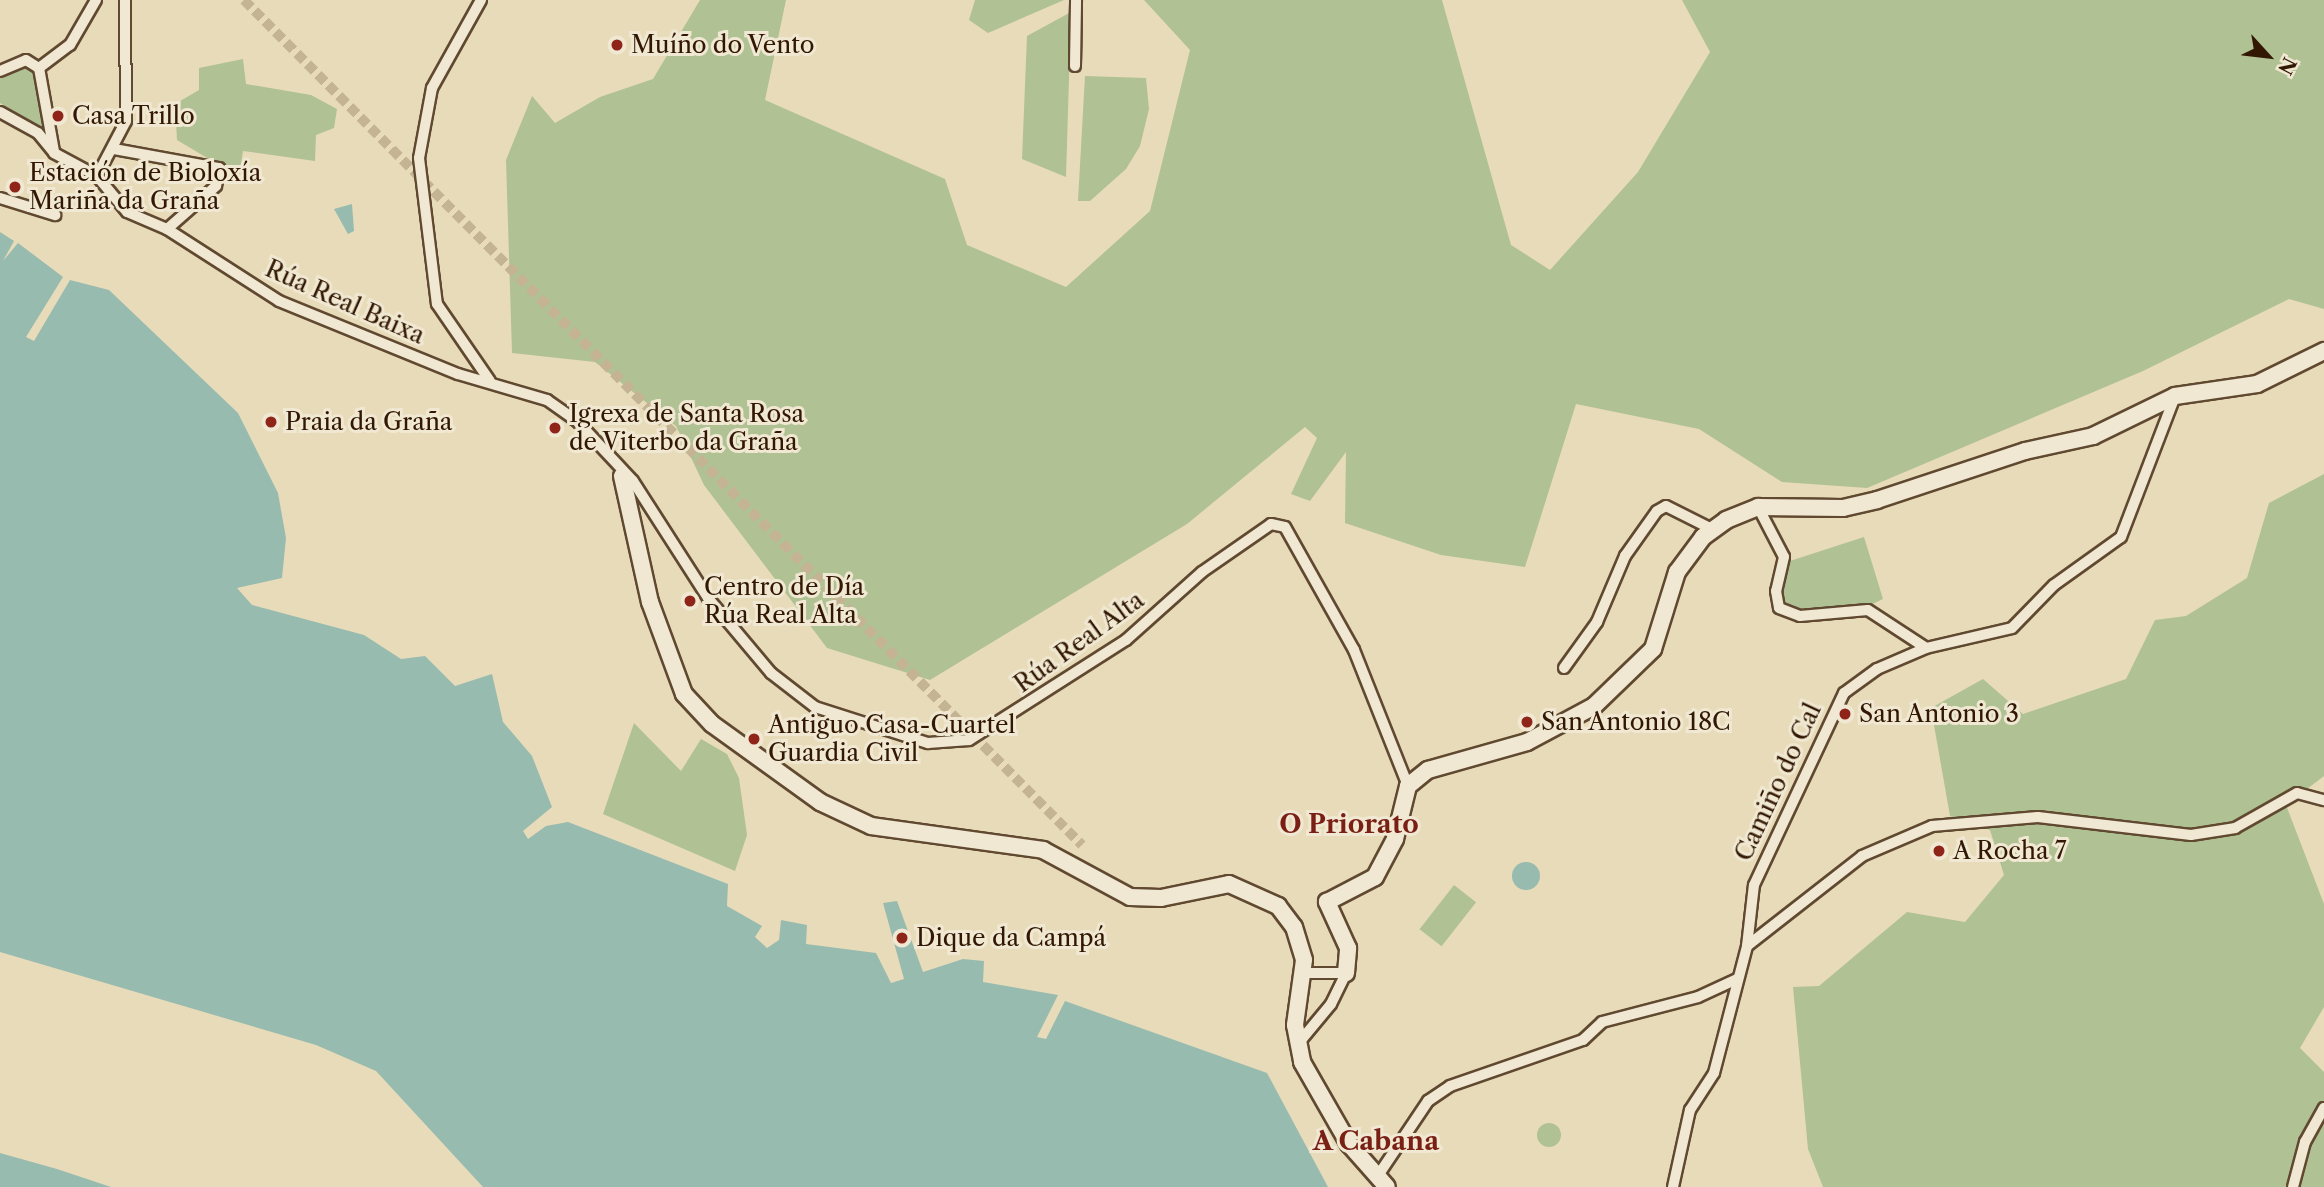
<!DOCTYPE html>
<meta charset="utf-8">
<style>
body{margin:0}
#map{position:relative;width:2324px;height:1187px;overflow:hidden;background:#e8dbb9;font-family:"Libre Caslon Text",serif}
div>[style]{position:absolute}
.green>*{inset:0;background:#b0c194;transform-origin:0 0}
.round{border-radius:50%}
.water>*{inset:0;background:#97bbaf}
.street-tunnel>*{height:10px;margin-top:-5px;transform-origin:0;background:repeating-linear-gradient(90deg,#c4b494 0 10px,transparent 0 15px)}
.roads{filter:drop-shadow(2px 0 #604930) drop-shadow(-2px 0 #604930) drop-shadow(0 2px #604930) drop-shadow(0 -2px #604930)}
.street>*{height:10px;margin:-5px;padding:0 5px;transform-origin:5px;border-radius:5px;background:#f0e8d2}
.secondary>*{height:16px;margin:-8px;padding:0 8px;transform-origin:8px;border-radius:8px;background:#f0e8d2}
.dots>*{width:19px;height:19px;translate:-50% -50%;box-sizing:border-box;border:4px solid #f0e8d2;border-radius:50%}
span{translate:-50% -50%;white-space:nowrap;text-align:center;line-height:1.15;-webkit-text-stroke:6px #f0e8d2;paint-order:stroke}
.poi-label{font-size:24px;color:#321802}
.left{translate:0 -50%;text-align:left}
.street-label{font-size:24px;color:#321802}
.neighbourhood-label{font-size:26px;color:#7a1f14;font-weight:700}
.north{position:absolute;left:2233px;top:21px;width:70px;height:70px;-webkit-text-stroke:5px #f0e8d2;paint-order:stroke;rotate:117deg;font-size:19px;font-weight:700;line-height:28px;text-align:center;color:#321802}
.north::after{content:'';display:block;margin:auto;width:24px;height:32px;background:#321802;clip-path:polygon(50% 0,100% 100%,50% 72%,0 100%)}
</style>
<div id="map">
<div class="green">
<i style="clip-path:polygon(700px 0,786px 0,765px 100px,945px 179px,967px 245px,1066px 287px,1150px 211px,1190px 50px,1144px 0,1442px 0,1511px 245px,1550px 270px,1638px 172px,1710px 52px,1682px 0,2324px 0,2324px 309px,2289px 299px,2143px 371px,1867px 488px,1782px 482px,1699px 429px,1576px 404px,1525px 567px,1441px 555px,1345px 523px,1346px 452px,1310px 501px,1291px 494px,1317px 438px,1305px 427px,1187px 524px,930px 680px,827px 648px,704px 485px,676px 426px,595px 362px,512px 353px,506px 160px,532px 96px,555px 123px,600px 97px,653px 79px)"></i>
<i style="clip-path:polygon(975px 0,1064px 0,988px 33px,969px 20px)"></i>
<i style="clip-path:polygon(1071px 12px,1066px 177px,1022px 159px,1027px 36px)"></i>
<i style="clip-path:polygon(243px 59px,246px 84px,311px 95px,337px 109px,334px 128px,316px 135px,315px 161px,243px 151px,239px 177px,177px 140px,175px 104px,199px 90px,199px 68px)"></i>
<i style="clip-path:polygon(15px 68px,33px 69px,43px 131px,0 103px,0 76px)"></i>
<i style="clip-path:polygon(1085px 76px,1146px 78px,1149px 109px,1140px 146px,1126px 169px,1090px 201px,1078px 201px)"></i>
<i style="clip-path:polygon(2324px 474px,2324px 776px,2286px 805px,2324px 904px,2324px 1007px,2300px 1048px,2324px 1072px,2324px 1187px,1823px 1187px,1808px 1149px,1793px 987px,1819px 986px,1907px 912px,1965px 922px,2004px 875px,1990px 830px,1950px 816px,1931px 708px,1983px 679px,2023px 714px,2126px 679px,2155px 620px,2186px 616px,2247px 578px,2269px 503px)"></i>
<i style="clip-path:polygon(1864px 537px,1883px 599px,1864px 608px,1823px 611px,1785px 606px,1780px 598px,1790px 561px)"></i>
<i style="clip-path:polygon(634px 723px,681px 771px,701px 739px,727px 754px,739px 778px,747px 835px,735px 871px,603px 814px)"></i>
<i style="left:1454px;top:885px;width:28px;height:56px;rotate:38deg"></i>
<i class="round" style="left:1537px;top:1123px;width:24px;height:24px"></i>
</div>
<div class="water">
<i style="clip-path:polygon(352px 204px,354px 231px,348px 234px,334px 209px)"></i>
<i style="clip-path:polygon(0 232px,14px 241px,3px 261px,18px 243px,63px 277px,26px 337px,34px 341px,70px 280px,109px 290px,238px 413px,278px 493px,286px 538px,282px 578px,237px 588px,252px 605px,364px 635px,401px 659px,425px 656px,455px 686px,492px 674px,503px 722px,532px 756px,552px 807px,523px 831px,528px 839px,546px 826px,568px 822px,728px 884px,727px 906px,762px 926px,755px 937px,767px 948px,779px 940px,781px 920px,807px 925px,806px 944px,876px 953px,891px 983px,904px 979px,883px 903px,897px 901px,923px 972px,963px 959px,984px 961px,983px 982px,1058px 995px,1037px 1037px,1046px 1039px,1065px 1001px,1267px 1073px,1328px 1187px,483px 1187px,376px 1071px,316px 1045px,0 952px)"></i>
<i class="round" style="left:1512px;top:862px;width:28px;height:28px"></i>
<i style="clip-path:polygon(0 1153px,57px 1169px,111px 1187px,0 1187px)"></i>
</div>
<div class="street-tunnel">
<i style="left:244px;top:0;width:1190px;rotate:45.24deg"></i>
</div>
<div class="roads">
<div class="street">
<i style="left:481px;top:0;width:101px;rotate:119.1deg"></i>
<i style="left:432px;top:88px;width:71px;rotate:100.5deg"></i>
<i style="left:419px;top:158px;width:147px;rotate:83deg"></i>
<i style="left:437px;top:304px;width:93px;rotate:55.5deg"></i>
<i style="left:1075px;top:66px;width:66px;rotate:-89.1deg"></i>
<i style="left:39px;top:68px;width:39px;rotate:-37deg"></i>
<i style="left:70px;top:45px;width:52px;rotate:-60deg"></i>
<i style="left:0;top:71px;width:28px;rotate:-23deg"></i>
<i style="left:26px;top:60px;width:15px;rotate:32deg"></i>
<i style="left:39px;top:68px;width:84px;rotate:79.8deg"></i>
<i style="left:0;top:112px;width:43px;rotate:28.9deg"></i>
<i style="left:38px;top:133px;width:26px;rotate:51deg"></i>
<i style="left:54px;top:153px;width:49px;rotate:28.1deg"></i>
<i style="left:97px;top:176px;width:47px;rotate:50.2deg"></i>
<i style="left:127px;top:212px;width:43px;rotate:23deg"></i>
<i style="left:167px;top:229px;width:133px;rotate:32.7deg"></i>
<i style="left:279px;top:301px;width:193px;rotate:22.2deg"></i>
<i style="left:458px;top:374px;width:93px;rotate:16.3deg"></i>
<i style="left:547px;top:400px;width:35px;rotate:35deg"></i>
<i style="left:576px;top:420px;width:83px;rotate:46.9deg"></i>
<i style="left:633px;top:481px;width:139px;rotate:57.3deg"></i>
<i style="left:708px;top:598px;width:98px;rotate:50deg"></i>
<i style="left:771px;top:673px;width:56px;rotate:37.7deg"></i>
<i style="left:815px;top:707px;width:119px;rotate:17.7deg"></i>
<i style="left:928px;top:743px;width:41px;rotate:-4.2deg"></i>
<i style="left:969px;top:740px;width:186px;rotate:-32.5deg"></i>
<i style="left:1126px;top:640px;width:102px;rotate:-41.8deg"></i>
<i style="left:1202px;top:572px;width:84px;rotate:-34.8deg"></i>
<i style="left:1271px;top:524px;width:14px;rotate:12deg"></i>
<i style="left:1285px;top:527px;width:141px;rotate:60.7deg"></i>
<i style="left:1354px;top:650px;width:146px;rotate:68.3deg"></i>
<i style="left:114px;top:149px;width:107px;rotate:10.3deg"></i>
<i style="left:219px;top:168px;width:18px;rotate:99deg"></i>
<i style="left:216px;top:186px;width:65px;rotate:138.7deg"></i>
<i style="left:97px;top:176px;width:62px;rotate:-62.2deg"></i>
<i style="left:126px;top:121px;width:121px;rotate:-90.5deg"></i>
<i style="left:0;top:198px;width:58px;rotate:17.2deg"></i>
<i style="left:1758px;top:507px;width:56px;rotate:62.5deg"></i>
<i style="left:1784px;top:557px;width:35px;rotate:103deg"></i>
<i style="left:1776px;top:591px;width:17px;rotate:80deg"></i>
<i style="left:1779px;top:608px;width:22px;rotate:21deg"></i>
<i style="left:1800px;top:616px;width:68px;rotate:-5deg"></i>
<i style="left:1868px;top:610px;width:69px;rotate:33.2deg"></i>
<i style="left:1564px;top:668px;width:57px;rotate:-54.3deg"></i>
<i style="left:1597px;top:622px;width:72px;rotate:-67deg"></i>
<i style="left:1625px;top:556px;width:55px;rotate:-54.6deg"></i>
<i style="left:1657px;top:511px;width:10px;rotate:-29deg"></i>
<i style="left:1666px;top:506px;width:54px;rotate:26.6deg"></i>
<i style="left:1747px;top:946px;width:61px;rotate:-83.5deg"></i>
<i style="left:1754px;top:885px;width:212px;rotate:-64.9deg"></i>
<i style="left:1844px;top:693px;width:41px;rotate:-36deg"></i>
<i style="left:1877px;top:669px;width:53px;rotate:-23.2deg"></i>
<i style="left:1926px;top:648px;width:88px;rotate:-13.1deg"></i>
<i style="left:2012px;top:628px;width:60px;rotate:-45.7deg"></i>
<i style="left:2054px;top:585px;width:82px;rotate:-35.6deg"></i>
<i style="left:2121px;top:537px;width:151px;rotate:-69deg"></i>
<i style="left:1303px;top:973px;width:43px"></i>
<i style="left:1297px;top:1045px;width:53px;rotate:-50.3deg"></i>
<i style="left:1331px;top:1004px;width:34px;rotate:-64deg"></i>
<i style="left:1377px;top:1177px;width:92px;rotate:-56.1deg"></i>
<i style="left:1428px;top:1101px;width:27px;rotate:-34deg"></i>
<i style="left:1450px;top:1086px;width:141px;rotate:-19.1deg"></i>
<i style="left:1583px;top:1040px;width:26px;rotate:-43deg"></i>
<i style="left:1602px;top:1022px;width:99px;rotate:-14.6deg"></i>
<i style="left:1698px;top:997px;width:43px;rotate:-24.8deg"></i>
<i style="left:1673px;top:1187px;width:79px;rotate:-77.6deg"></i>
<i style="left:1690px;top:1110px;width:44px;rotate:-57deg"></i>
<i style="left:1714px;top:1073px;width:131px;rotate:-75.4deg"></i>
<i style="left:1747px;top:946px;width:146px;rotate:-38deg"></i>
<i style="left:1862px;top:856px;width:76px;rotate:-23.2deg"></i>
<i style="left:1932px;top:826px;width:106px;rotate:-4.9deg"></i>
<i style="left:2038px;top:817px;width:154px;rotate:6.7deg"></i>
<i style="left:2191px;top:835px;width:45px;rotate:-9deg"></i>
<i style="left:2235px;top:828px;width:71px;rotate:-29.4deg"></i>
<i style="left:2297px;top:793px;width:28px;rotate:15deg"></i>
<i style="left:2293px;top:1187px;width:47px;rotate:-75.1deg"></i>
<i style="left:2305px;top:1142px;width:39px;rotate:-61deg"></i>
</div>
<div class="secondary">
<i style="left:622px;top:476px;width:129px;rotate:77.5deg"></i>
<i style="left:650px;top:602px;width:98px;rotate:69.7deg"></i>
<i style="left:684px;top:694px;width:41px;rotate:47deg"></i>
<i style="left:712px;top:724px;width:133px;rotate:35.8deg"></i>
<i style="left:820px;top:802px;width:56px;rotate:25.2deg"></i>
<i style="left:871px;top:826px;width:174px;rotate:7.9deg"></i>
<i style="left:1043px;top:850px;width:99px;rotate:28.4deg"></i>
<i style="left:1130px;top:897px;width:31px;rotate:2deg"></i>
<i style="left:1161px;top:898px;width:69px;rotate:-11.6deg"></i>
<i style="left:1229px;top:884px;width:54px;rotate:24.2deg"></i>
<i style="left:1278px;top:906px;width:26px;rotate:53deg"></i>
<i style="left:1294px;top:927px;width:34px;rotate:73deg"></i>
<i style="left:1304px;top:960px;width:66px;rotate:97.9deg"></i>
<i style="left:1295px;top:1025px;width:38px;rotate:79deg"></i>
<i style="left:1302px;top:1062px;width:95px;rotate:60.2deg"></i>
<i style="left:1349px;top:1144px;width:57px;rotate:48.5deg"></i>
<i style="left:1346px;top:973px;width:25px;rotate:-85deg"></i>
<i style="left:1348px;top:948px;width:51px;rotate:-114.5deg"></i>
<i style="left:1327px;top:902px;width:54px;rotate:-27.5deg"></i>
<i style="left:1375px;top:877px;width:43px;rotate:-62.2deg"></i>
<i style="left:1395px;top:839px;width:55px;rotate:-76.2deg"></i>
<i style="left:1408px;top:786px;width:26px;rotate:-39deg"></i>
<i style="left:1428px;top:770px;width:103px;rotate:-15.8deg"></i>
<i style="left:1527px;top:742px;width:76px;rotate:-28.2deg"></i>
<i style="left:1594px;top:706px;width:82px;rotate:-44deg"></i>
<i style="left:1653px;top:649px;width:81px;rotate:-72.7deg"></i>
<i style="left:1677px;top:572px;width:44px;rotate:-53.4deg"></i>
<i style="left:1703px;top:537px;width:29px;rotate:-36deg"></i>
<i style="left:1726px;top:520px;width:35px;rotate:-22deg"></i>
<i style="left:1758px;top:507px;width:85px;rotate:0.7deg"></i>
<i style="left:1843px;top:508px;width:35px;rotate:-13deg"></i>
<i style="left:1877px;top:500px;width:156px;rotate:-18.3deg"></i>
<i style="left:2025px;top:451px;width:70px;rotate:-12.4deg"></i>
<i style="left:2093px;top:436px;width:91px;rotate:-26deg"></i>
<i style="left:2175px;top:396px;width:83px;rotate:-8.3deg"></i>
<i style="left:2257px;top:384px;width:75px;rotate:-26.2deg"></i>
</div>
</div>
<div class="dots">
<i style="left:617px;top:45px;background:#8f2418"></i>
<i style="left:58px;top:116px;background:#8f2418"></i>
<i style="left:15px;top:187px;background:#8f2418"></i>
<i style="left:271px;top:422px;background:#8f2418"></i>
<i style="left:555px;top:428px;background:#8f2418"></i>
<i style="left:690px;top:601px;background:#8f2418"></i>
<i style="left:1845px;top:714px;background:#8f2418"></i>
<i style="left:1527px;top:722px;background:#8f2418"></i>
<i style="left:754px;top:739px;background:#8f2418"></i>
<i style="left:1939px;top:851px;background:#8f2418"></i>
<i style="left:902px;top:938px;background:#8f2418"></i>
</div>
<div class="poi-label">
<span class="left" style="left:631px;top:45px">Muíño do Vento</span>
<span class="left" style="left:72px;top:116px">Casa Trillo</span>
<span class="left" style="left:29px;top:187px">Estación de Bioloxía<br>Mariña da Graña</span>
<span class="left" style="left:569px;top:428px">Igrexa de Santa Rosa<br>de Viterbo da Graña</span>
<span class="left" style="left:285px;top:422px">Praia da Graña</span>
<span class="left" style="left:704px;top:601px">Centro de Día<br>Rúa Real Alta</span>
<span class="left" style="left:1859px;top:714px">San Antonio 3</span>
<span class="left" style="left:1541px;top:722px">San Antonio 18C</span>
<span class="left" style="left:768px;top:739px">Antiguo Casa-Cuartel<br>Guardia Civil</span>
<span class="left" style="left:1953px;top:851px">A Rocha 7</span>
<span class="left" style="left:916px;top:938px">Dique da Campá</span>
</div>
<div class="street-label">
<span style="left:345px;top:302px;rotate:24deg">Rúa Real Baixa</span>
<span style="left:1079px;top:642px;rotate:-36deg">Rúa Real Alta</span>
<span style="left:1778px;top:782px;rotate:-65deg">Camiño do Cal</span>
</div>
<div class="neighbourhood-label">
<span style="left:1349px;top:825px">O Priorato</span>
<span style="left:1376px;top:1142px">A Cabana</span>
</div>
<div class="north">N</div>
</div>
